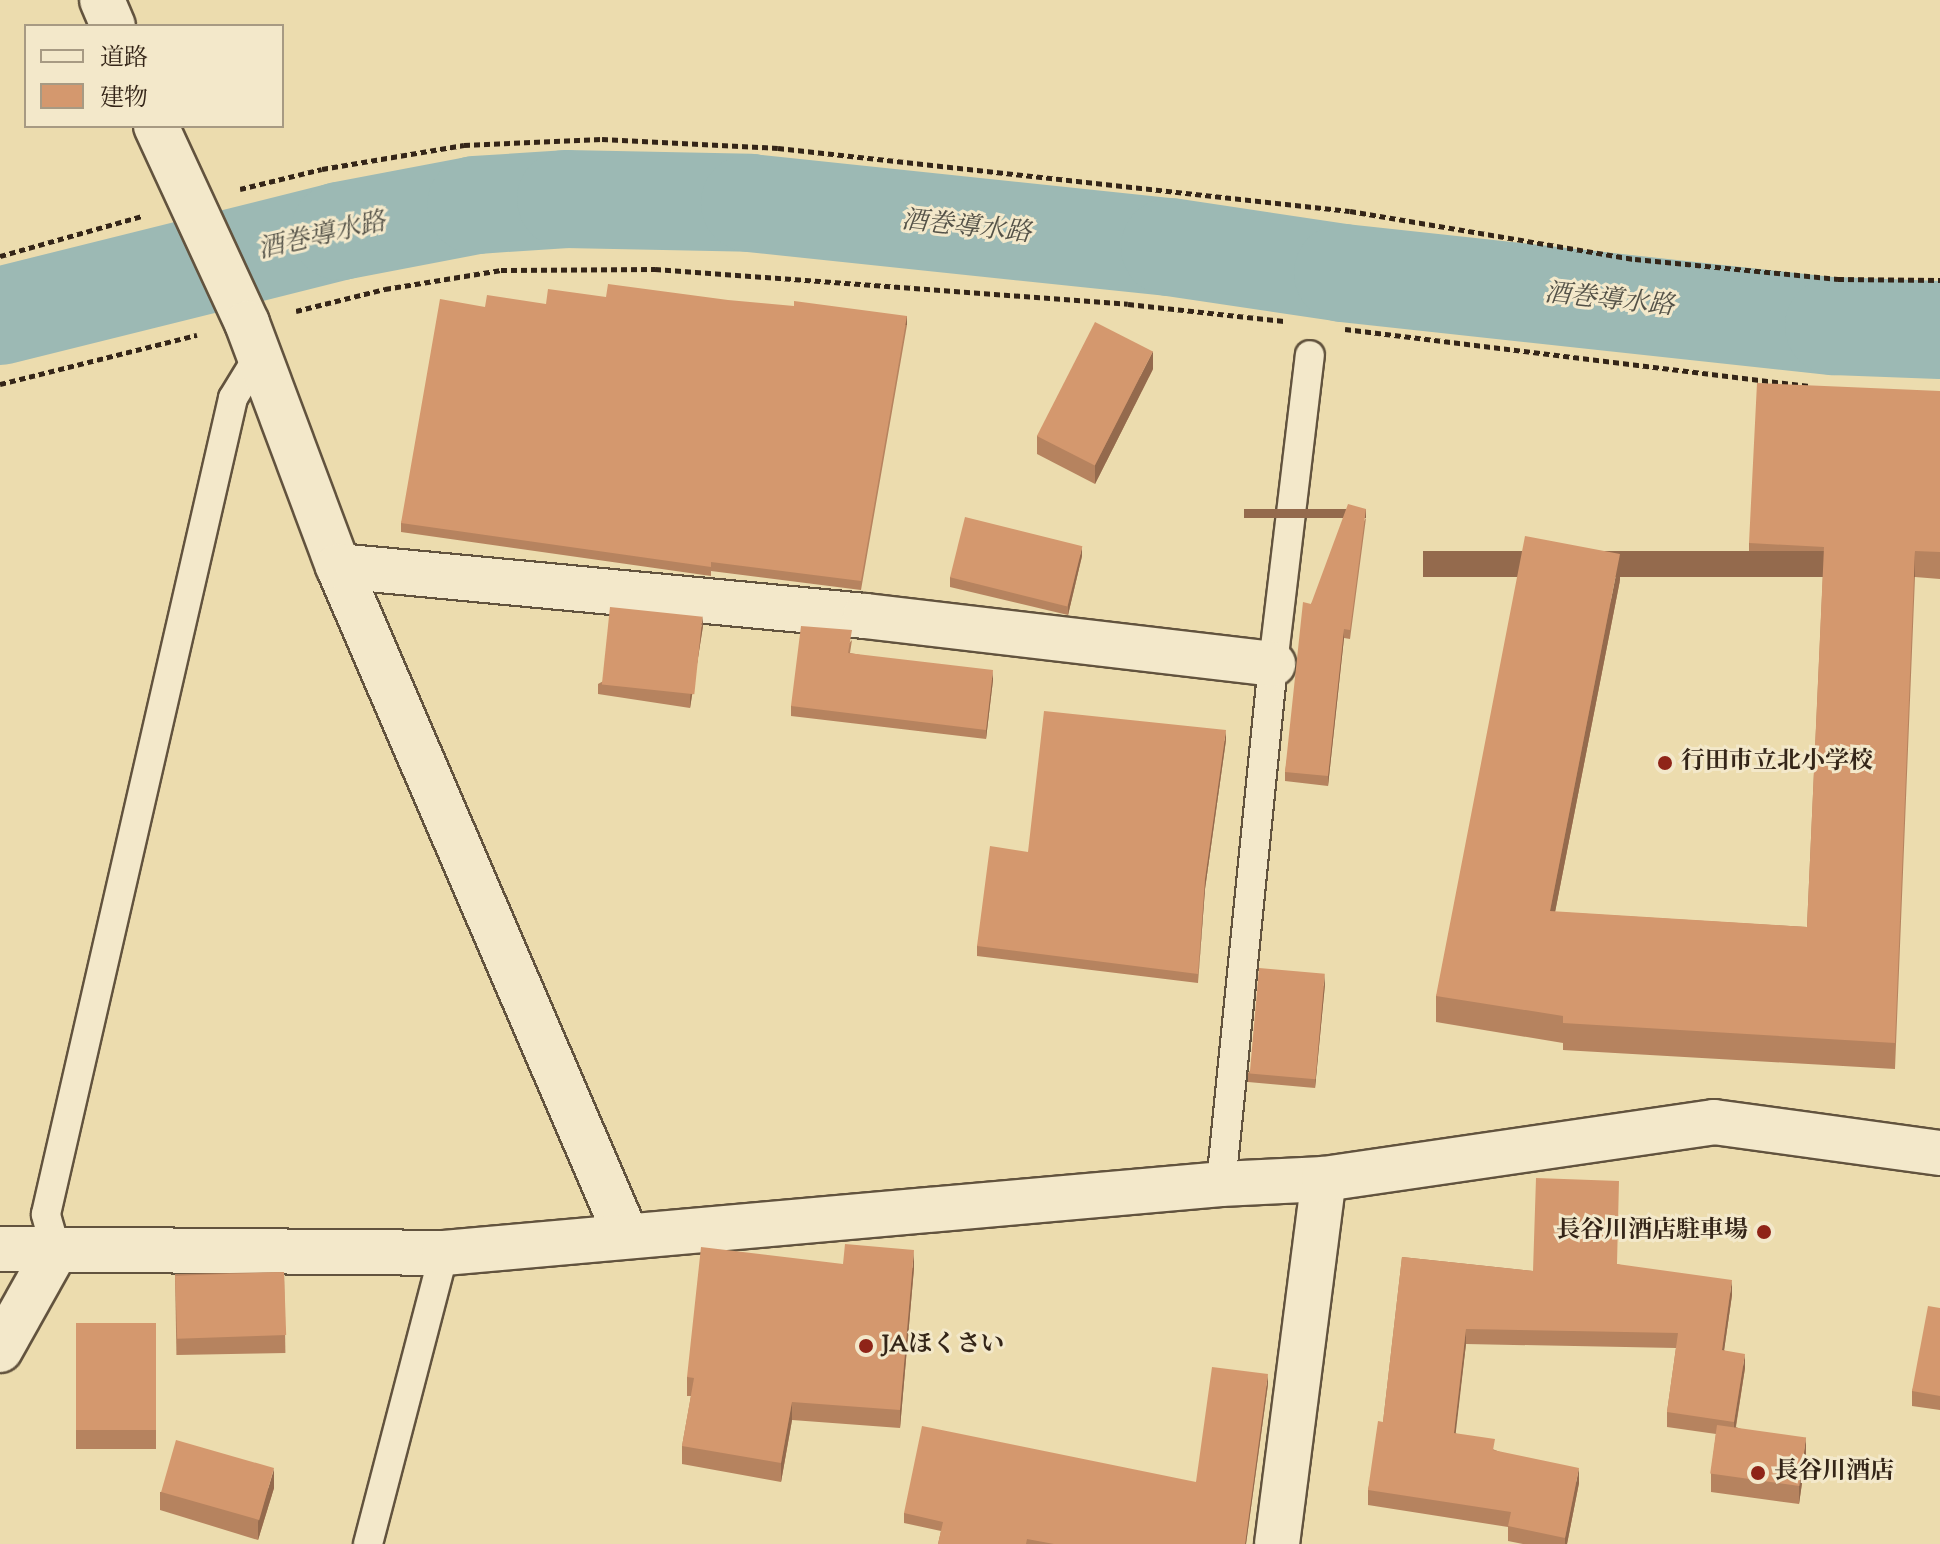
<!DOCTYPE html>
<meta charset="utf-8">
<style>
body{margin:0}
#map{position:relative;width:1940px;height:1544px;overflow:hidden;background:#ecdcae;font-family:"Sorts Mill Goudy","Noto Serif JP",serif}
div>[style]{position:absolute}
.river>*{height:98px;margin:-49px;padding:0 49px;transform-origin:49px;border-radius:49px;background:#9cb9b4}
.path>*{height:5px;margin-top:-2.5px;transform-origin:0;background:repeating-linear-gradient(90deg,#342518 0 6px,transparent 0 10px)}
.roads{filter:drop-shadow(2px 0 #62533e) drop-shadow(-2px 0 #62533e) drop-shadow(0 2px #62533e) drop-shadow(0 -2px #62533e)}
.service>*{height:28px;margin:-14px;padding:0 14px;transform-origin:14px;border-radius:14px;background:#f3e8ca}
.minor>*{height:44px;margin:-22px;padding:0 22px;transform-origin:22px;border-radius:22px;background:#f3e8ca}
.tertiary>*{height:44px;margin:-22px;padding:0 22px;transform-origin:22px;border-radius:22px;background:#f3e8ca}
.wall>*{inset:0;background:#b6835f;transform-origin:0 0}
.shaded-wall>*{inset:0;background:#946a4d;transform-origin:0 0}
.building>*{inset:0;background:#d4986e;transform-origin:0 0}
.dots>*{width:22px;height:22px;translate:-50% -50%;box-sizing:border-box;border:4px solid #f3e8ca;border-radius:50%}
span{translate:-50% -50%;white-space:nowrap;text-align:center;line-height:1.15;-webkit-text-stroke:6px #f3e8ca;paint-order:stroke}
.poi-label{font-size:24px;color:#342518;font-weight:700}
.left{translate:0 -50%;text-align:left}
.right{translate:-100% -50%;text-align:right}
.water-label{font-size:26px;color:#535147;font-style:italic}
.legend{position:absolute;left:24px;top:24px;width:260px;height:104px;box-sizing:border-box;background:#f3e8ca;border:2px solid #a79a83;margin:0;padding:10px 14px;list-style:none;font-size:24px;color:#342518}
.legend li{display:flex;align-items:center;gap:16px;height:40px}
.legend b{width:40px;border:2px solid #a79a83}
</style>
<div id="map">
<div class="river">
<i style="left:0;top:316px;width:350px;rotate:-14deg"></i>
<i style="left:340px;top:231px;width:138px;rotate:-10.8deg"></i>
<i style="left:476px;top:205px;width:90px;rotate:-3.8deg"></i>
<i style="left:566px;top:199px;width:184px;rotate:1.2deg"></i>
<i style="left:750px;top:203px;width:422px;rotate:6deg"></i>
<i style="left:1170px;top:247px;width:175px;rotate:8.5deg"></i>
<i style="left:1343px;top:273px;width:494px;rotate:6.2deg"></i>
<i style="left:1834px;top:326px;width:106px;rotate:2.2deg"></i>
</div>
<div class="path">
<i style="left:240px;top:189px;width:84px;rotate:-13.7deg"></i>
<i style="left:322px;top:169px;width:144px;rotate:-9.6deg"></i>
<i style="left:464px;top:145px;width:138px;rotate:-2.5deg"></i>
<i style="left:602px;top:139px;width:176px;rotate:2.9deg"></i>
<i style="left:778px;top:148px;width:575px;rotate:6.29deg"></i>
<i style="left:1350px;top:211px;width:289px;rotate:9.6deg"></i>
<i style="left:1635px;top:259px;width:204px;rotate:5.6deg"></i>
<i style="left:1838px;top:279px;width:102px;rotate:0.6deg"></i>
<i style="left:0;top:256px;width:148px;rotate:-15.7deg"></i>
<i style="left:296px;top:311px;width:92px;rotate:-13.9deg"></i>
<i style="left:385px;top:289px;width:118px;rotate:-9.3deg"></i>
<i style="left:501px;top:270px;width:154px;rotate:-0.4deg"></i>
<i style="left:655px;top:269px;width:474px;rotate:4.2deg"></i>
<i style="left:1128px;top:304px;width:157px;rotate:6.2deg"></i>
<i style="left:1345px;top:329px;width:470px;rotate:7deg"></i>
<i style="left:0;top:384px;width:203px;rotate:-14deg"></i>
</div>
<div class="roads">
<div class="service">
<i style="left:1221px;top:1184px;width:523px;rotate:-84.29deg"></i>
<i style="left:1273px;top:664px;width:311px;rotate:-83.2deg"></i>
<i style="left:56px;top:1250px;width:37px;rotate:-106deg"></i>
<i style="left:46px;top:1214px;width:837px;rotate:-77.09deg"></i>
<i style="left:233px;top:398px;width:48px;rotate:-58.6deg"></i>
<i style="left:368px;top:1544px;width:301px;rotate:-75.4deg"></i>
</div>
<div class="minor">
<i style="left:102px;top:0;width:28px;rotate:67deg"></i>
<i style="left:156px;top:126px;width:217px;rotate:65.2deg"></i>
<i style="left:247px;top:323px;width:259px;rotate:69.5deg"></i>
<i style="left:338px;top:566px;width:728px;rotate:66.71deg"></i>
<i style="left:338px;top:566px;width:529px;rotate:5.42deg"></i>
<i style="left:865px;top:616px;width:411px;rotate:6.7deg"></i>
<i style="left:0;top:1350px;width:115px;rotate:-60.8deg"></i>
<i style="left:1277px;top:1544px;width:368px;rotate:-82.7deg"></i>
</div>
<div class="tertiary">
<i style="left:0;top:1249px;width:444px;rotate:0.5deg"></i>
<i style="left:444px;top:1253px;width:780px;rotate:-5.07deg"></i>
<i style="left:1221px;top:1184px;width:103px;rotate:-2.8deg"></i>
<i style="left:1324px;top:1179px;width:394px;rotate:-8.3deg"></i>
<i style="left:1714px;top:1122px;width:228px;rotate:7.8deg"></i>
</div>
</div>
<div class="wall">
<i style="clip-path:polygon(546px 304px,907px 325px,861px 590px,711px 571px,711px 576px,401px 532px,401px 523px,485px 307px)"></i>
<i style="clip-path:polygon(1153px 369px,1095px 484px,1037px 454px,1037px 436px)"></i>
<i style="clip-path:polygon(1940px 391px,1940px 579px,1915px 577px,1895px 1069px,1563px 1050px,1563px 1043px,1436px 1022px,1436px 996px,1620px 580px,1555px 912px,1807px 927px,1823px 573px,1749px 569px,1749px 543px)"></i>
<i style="clip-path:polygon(1366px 518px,1350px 639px,1344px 638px,1328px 786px,1285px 781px,1285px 772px,1311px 604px)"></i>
<i style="clip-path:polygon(1082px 556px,1068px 615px,950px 587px,950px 577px)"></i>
<i style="clip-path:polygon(703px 626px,690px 708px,598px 694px,598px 684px)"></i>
<i style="clip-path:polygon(852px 640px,850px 653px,993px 680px,986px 739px,791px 716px,791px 706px)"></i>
<i style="clip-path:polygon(1226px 740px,1205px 889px,1198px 983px,977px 956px,977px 946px,1028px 852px)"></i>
<i style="clip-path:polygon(1325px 984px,1315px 1088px,1248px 1082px,1248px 1073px)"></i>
<i style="clip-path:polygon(1402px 1257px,1533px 1271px,1617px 1264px,1732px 1295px,1724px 1350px,1745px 1368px,1736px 1427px,1806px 1455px,1799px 1504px,1711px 1492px,1711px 1474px,1716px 1434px,1667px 1427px,1667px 1412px,1676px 1348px,1466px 1344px,1455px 1433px,1495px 1450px,1579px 1483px,1567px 1544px,1523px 1544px,1508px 1541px,1508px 1527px,1368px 1505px,1368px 1490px,1383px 1422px)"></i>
<i style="clip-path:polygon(843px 1264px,914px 1268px,900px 1428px,792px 1420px,781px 1482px,682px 1464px,682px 1446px,691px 1396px,687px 1396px,687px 1377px)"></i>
<i style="left:284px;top:1272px;width:81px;height:109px;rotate:89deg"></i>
<i style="clip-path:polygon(1940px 1308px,1940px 1410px,1912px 1406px,1912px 1391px)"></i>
<i style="left:76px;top:1323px;width:80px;height:126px"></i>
<i style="clip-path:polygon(1268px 1384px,1246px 1544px,938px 1544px,941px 1531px,904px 1523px,904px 1513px,1196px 1482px)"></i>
<i style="clip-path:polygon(274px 1488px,258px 1540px,160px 1510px,160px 1492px)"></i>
</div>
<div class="shaded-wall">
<i style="left:907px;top:316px;width:9px;height:269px;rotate:90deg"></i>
<i style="clip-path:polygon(1153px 351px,1153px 369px,1095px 484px,1095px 465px)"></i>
<i style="left:1366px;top:509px;width:9px;height:122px;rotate:90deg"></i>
<i style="clip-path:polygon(1082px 547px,1082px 556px,1068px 615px,1068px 605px)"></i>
<i style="left:1915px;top:551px;width:26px;height:492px;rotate:90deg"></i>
<i style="clip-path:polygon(1620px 554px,1620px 580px,1550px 938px,1550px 911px)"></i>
<i style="clip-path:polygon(703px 616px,703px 626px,690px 708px,690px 698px)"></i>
<i style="clip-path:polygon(1344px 629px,1344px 638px,1328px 786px,1328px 776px)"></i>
<i style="clip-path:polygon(993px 670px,993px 680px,986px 739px,986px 730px)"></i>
<i style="clip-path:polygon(1226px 730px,1226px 740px,1205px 889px,1198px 983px,1205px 879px)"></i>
<i style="clip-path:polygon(1325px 974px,1325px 984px,1315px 1088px,1315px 1078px)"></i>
<i style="clip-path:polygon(914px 1250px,914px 1268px,900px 1428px,900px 1410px)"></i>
<i style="clip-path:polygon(1732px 1280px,1732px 1295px,1722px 1365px,1722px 1350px)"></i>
<i style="clip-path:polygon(1466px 1329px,1466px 1344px,1454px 1448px,1454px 1433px)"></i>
<i style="clip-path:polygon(1745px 1354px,1745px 1368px,1734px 1437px,1734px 1422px)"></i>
<i style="clip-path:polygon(1268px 1374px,1268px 1384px,1246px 1544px,1245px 1544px)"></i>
<i style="clip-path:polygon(792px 1402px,792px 1420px,781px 1482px,781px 1463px)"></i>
<i style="clip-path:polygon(1806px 1437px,1806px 1455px,1799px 1504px,1799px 1486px)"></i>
<i style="clip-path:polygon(1579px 1468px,1579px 1483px,1567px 1544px,1565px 1544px,1565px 1538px)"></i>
<i style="clip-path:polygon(274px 1469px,274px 1488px,258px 1540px,258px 1522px)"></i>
</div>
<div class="building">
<i style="clip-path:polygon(608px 284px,728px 300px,794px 306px,794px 301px,907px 316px,861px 581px,711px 562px,711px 567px,401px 523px,440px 299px,485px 307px,487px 295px,546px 304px,548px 289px,606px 297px)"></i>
<i style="left:1095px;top:322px;width:65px;height:128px;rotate:27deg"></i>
<i style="clip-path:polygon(1757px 383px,1940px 391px,1940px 552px,1915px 551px,1895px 1043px,1563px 1023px,1563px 1016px,1436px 996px,1525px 536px,1620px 554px,1550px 911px,1807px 927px,1824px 547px,1749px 543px)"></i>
<i style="clip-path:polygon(1348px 504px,1366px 509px,1350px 630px,1344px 629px,1328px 776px,1285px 772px,1303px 602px,1311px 604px)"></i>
<i style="left:965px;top:517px;width:121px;height:62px;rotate:14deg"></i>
<i style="left:610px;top:607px;width:93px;height:78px;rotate:6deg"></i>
<i style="clip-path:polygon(801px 626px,852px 630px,848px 653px,993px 670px,986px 730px,791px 706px)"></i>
<i style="clip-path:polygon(1044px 711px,1226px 730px,1205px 879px,1198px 974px,977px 946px,990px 846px,1028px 852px)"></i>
<i style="left:1259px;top:968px;width:66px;height:106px;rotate:5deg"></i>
<i style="clip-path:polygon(1536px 1178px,1619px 1181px,1617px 1264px,1732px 1280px,1722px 1350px,1745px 1354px,1734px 1422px,1667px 1412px,1678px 1333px,1466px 1329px,1454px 1433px,1495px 1439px,1493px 1450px,1579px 1468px,1565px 1538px,1508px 1526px,1511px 1512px,1368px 1490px,1378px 1421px,1383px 1422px,1402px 1257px,1533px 1271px)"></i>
<i style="clip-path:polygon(845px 1244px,914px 1250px,900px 1410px,792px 1402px,781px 1463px,682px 1446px,694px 1378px,687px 1377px,701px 1247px,843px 1264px)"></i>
<i style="left:284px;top:1272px;width:63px;height:109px;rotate:88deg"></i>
<i style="clip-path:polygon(1928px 1306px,1940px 1308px,1940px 1396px,1912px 1391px)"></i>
<i style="left:76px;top:1323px;width:80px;height:107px"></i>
<i style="clip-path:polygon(1212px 1367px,1268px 1374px,1245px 1544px,1054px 1544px,1027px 1539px,1026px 1544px,938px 1544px,943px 1522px,904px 1513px,922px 1426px,1196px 1482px)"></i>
<i style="left:1717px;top:1425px;width:90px;height:49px;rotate:8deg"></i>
<i style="left:176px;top:1440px;width:102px;height:54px;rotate:16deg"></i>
</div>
<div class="dots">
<i style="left:1665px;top:763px;background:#8f2418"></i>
<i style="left:1764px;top:1232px;background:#8f2418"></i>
<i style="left:866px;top:1346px;background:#8f2418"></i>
<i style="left:1758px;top:1473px;background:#8f2418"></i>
</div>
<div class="poi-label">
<span class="left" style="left:1681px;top:763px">行田市立北小学校</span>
<span class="right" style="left:1748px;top:1232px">長谷川酒店駐車場</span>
<span class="left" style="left:882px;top:1346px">JAほくさい</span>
<span class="left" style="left:1774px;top:1473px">長谷川酒店</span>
</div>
<div class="water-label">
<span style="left:966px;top:228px;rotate:6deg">酒巻導水路</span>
<span style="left:322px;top:237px;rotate:-13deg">酒巻導水路</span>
<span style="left:1609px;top:301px;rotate:6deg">酒巻導水路</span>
</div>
<ul class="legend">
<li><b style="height:10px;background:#f3e8ca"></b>道路</li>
<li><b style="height:22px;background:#d4986e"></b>建物</li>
</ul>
</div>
